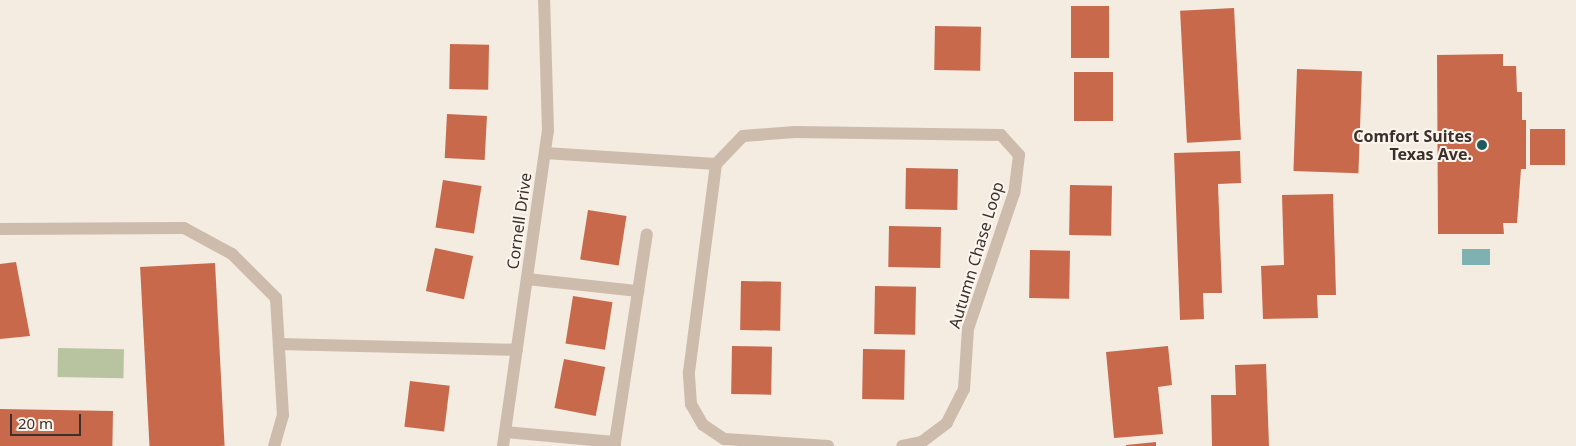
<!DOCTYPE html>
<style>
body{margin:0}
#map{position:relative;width:1576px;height:446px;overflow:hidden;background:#f4ebe1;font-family:"Noto Sans",sans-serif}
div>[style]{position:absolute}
.green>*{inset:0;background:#b8c4a0;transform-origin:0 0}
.water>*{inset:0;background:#7fb0b2;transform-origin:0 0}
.building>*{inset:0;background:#c8694b;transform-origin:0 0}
.minor>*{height:12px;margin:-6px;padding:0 6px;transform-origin:6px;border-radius:6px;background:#cdbbac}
.dots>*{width:14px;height:14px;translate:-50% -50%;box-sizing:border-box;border:2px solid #fbf5ee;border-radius:50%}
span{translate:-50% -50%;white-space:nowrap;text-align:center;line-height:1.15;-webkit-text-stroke:4px #fbf5ee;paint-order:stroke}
.poi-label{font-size:16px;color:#3b302b;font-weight:700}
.right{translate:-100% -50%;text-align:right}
.street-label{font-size:16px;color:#3b302b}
.scale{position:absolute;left:10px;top:414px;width:71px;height:22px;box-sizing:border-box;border:2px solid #3b302b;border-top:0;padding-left:6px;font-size:15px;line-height:18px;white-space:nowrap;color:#3b302b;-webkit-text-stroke:4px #fbf5ee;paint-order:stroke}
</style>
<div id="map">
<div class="green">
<i style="left:58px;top:348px;width:66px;height:29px;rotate:1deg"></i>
</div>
<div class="water">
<i style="left:1462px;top:249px;width:28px;height:16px"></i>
</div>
<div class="building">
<i style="left:1071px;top:6px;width:38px;height:52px"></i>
<i style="left:1234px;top:8px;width:132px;height:54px;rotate:87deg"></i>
<i style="left:935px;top:26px;width:46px;height:44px;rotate:1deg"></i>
<i style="left:450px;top:44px;width:39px;height:45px;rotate:1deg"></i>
<i style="clip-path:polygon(1503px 54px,1503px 66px,1516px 66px,1517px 92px,1522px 92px,1522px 120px,1526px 120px,1526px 169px,1521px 169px,1517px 223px,1503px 223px,1504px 234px,1438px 234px,1437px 55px)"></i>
<i style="left:1297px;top:69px;width:65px;height:102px;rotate:2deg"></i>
<i style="left:1074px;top:72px;width:39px;height:49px"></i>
<i style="left:447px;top:114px;width:40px;height:44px;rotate:3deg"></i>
<i style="left:1530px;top:129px;width:35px;height:36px"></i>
<i style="clip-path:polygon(1240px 151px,1241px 183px,1218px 184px,1222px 293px,1203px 293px,1204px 319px,1180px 320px,1174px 153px)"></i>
<i style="left:906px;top:168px;width:52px;height:41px;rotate:1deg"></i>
<i style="left:443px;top:180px;width:39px;height:48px;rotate:9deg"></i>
<i style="left:1070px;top:185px;width:42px;height:50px;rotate:1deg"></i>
<i style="clip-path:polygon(1333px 194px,1336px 295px,1317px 295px,1318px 318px,1263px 319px,1261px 266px,1284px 265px,1282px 195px)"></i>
<i style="left:588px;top:210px;width:39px;height:50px;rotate:9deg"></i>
<i style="left:889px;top:226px;width:52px;height:41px;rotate:1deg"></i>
<i style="left:435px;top:248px;width:39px;height:44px;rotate:12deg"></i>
<i style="left:1030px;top:250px;width:40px;height:48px;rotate:1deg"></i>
<i style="clip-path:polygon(16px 262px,30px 336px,0 339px,0 264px)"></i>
<i style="left:215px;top:263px;width:183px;height:75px;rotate:87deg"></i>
<i style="left:741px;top:281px;width:40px;height:49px;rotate:1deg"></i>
<i style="left:875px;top:286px;width:41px;height:48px;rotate:1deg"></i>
<i style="left:573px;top:296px;width:40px;height:48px;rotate:9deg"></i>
<i style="left:732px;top:346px;width:40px;height:48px;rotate:1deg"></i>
<i style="clip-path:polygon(1168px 346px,1172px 385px,1158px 387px,1163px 434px,1114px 438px,1106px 352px)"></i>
<i style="left:863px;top:349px;width:42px;height:50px;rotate:1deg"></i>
<i style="left:564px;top:359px;width:42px;height:50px;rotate:11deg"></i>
<i style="clip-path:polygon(1266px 364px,1269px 446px,1212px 446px,1211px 395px,1236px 395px,1235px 365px)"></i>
<i style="left:410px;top:381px;width:40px;height:46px;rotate:7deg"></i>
<i style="left:0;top:409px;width:113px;height:37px;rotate:1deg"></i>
<i style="clip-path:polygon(1156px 442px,1156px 446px,1126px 446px,1126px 445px)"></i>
</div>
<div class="minor">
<i style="left:545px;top:153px;width:171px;rotate:3.7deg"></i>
<i style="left:0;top:229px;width:184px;rotate:-0.3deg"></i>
<i style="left:184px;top:228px;width:55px;rotate:28.4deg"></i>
<i style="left:232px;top:254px;width:62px;rotate:45deg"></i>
<i style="left:276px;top:298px;width:117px;rotate:86.6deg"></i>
<i style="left:283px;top:415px;width:32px;rotate:106deg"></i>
<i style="left:527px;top:279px;width:112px;rotate:6.2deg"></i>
<i style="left:279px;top:344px;width:238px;rotate:1.4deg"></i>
<i style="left:505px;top:432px;width:110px;rotate:5.2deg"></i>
<i style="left:615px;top:442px;width:4px;rotate:90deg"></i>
<i style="left:615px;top:442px;width:210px;rotate:-81.3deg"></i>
<i style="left:503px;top:446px;width:318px;rotate:-81.9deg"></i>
<i style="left:548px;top:131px;width:131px;rotate:-91.7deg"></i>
<i style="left:828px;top:446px;width:104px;rotate:-176.1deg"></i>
<i style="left:724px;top:439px;width:25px;rotate:-146deg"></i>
<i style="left:703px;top:425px;width:24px;rotate:-120deg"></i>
<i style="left:691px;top:404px;width:32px;rotate:-94deg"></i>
<i style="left:689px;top:372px;width:210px;rotate:-82.6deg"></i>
<i style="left:716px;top:164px;width:39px;rotate:-46deg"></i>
<i style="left:743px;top:136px;width:52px;rotate:-4.4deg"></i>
<i style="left:795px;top:132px;width:206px;rotate:0.8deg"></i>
<i style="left:1001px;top:135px;width:27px;rotate:48deg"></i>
<i style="left:1019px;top:155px;width:38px;rotate:97deg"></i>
<i style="left:1014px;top:193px;width:144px;rotate:108.7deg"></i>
<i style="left:968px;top:329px;width:60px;rotate:93.8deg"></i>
<i style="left:964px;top:389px;width:38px;rotate:117deg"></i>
<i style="left:947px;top:423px;width:31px;rotate:143deg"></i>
<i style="left:922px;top:442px;width:20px;rotate:169deg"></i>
</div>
<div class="dots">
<i style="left:1482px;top:145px;background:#1f5a5e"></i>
</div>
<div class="poi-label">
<span class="right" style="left:1472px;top:145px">Comfort Suites<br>Texas Ave.</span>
</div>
<div class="street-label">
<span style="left:519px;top:221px;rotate:-82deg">Cornell Drive</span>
<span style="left:976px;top:255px;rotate:-73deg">Autumn Chase Loop</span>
</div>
<div class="scale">20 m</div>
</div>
